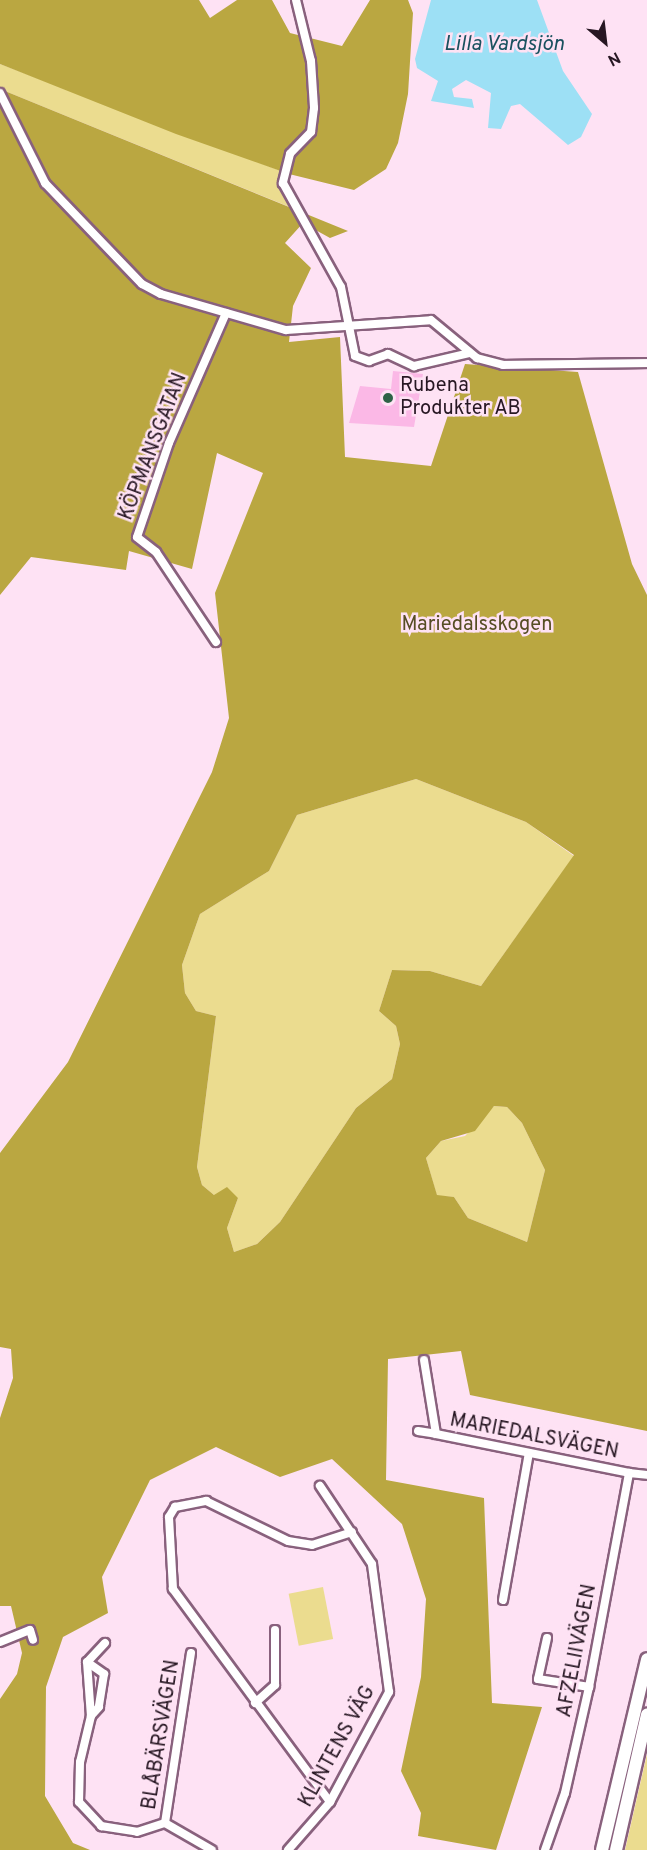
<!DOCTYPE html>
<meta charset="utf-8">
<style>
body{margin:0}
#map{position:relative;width:647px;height:1850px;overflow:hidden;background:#fee2f4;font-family:Overpass,sans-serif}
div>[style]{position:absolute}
.green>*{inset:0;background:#ebdc8f;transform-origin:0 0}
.forest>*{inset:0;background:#baa741}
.water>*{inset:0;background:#9de0f5}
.building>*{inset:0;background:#fbb8e6}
.roads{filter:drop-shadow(2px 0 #89617d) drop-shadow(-2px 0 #89617d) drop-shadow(0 2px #89617d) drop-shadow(0 -2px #89617d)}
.minor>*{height:8px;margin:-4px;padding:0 4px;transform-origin:4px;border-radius:4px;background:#fff}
.highway>*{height:12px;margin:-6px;padding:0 6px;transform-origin:6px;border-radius:6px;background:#fff}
.dots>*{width:16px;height:16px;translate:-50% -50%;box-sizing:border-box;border:3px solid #fee2f4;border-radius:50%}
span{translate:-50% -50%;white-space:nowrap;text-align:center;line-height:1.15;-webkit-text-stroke:5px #fee2f4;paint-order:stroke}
.poi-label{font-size:20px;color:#271723}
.left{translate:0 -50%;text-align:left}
.street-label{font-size:20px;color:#271723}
.park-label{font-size:20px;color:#564d24}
.water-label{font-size:21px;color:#1a515f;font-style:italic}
.north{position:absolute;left:575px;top:12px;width:60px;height:60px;-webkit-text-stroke:4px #fee2f4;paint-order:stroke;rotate:152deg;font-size:16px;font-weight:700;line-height:24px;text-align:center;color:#271723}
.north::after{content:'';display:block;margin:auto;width:21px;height:27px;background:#271723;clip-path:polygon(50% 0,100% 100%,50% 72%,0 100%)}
</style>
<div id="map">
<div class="green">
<i style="clip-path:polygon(0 64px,289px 174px,288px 191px,302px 212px,0 89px)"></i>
<i style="clip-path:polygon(416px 779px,526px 822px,574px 856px,481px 986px,430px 971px,392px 970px,379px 1011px,396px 1026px,400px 1044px,392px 1079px,356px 1108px,280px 1222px,257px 1244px,234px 1252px,227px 1228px,238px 1198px,214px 1195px,202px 1185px,197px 1167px,216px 1016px,196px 1011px,185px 993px,182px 965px,200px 914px,269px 871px,297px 815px)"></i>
<i style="clip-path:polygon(494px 1106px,507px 1107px,522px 1123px,545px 1170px,527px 1242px,468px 1218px,454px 1197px,437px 1196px,426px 1158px,441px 1141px,465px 1136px)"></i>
<i style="left:323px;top:1587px;width:53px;height:35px;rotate:79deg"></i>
<i style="clip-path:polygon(647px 1754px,647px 1850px,625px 1850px)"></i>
</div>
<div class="forest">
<i style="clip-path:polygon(0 0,199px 0,210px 18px,237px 0,272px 0,290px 33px,342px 46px,370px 0,408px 0,413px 13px,408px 94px,398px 143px,386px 169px,354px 190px,289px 174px,176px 134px,0 64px)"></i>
<i style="clip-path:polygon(evenodd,0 89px,348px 231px,330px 238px,303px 223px,285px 243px,311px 268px,293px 306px,289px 342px,340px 337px,345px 457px,431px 466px,465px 364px,578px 372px,632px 564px,647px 595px,647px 1431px,470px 1395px,461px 1351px,388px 1359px,386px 1480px,484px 1498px,492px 1703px,542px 1707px,496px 1850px,418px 1836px,421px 1813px,401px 1771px,421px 1677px,426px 1599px,402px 1524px,332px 1459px,280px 1477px,216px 1447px,150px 1480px,102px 1577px,108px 1613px,63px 1637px,46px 1687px,45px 1796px,73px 1843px,90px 1850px,0 1850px,0 1699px,17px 1674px,22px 1653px,11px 1606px,0 1606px,0 1418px,13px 1378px,11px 1349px,0 1347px,0 1153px,68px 1062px,212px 772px,229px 718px,215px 593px,263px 473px,217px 453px,192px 569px,129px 551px,126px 570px,31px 557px,0 595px,0 89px,416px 779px,526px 822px,574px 855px,481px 986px,430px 971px,392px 970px,379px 1011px,396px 1026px,400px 1044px,392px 1079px,356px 1108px,280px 1222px,257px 1244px,234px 1252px,227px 1228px,238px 1198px,227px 1187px,214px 1195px,202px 1185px,197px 1167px,216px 1016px,196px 1011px,185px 993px,182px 965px,200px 914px,269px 871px,297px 815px,416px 779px,0 89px,494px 1106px,507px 1107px,522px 1123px,545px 1170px,527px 1242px,468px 1218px,454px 1197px,437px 1195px,426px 1158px,441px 1141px,475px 1131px,494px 1106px)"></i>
</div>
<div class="water">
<i style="clip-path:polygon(431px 0,537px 0,563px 71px,592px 114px,581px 137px,568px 145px,520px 104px,511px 106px,501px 129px,488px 128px,491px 93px,466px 80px,452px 89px,454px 97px,472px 99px,474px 108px,431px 101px,438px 81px,417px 68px,415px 59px)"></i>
</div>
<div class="building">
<i style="clip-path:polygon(393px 371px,423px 374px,414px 427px,349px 423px,360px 386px,391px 389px)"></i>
</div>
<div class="roads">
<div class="minor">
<i style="left:296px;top:0;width:63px;rotate:76.2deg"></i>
<i style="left:311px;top:61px;width:47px;rotate:86.3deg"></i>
<i style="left:314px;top:108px;width:24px;rotate:97deg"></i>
<i style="left:311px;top:132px;width:30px;rotate:134deg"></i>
<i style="left:290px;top:154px;width:30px;rotate:104deg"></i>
<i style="left:283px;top:183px;width:119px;rotate:60.9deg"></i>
<i style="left:341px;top:287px;width:70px;rotate:78.5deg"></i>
<i style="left:355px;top:356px;width:15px;rotate:20deg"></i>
<i style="left:369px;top:361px;width:20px;rotate:-20deg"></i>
<i style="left:388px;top:354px;width:29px;rotate:25deg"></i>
<i style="left:414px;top:366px;width:57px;rotate:-13.1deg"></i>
<i style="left:0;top:93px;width:101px;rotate:63.4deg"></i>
<i style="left:45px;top:183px;width:140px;rotate:46.2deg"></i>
<i style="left:142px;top:284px;width:21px;rotate:28deg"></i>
<i style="left:161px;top:294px;width:130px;rotate:16.1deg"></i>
<i style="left:286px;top:330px;width:145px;rotate:-3.9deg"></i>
<i style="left:431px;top:320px;width:60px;rotate:39.6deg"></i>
<i style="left:477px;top:358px;width:27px;rotate:15deg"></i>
<i style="left:503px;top:365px;width:144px;rotate:-0.8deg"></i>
<i style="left:216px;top:642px;width:108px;rotate:-123.7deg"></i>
<i style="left:156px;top:552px;width:24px;rotate:-142deg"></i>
<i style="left:137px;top:537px;width:99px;rotate:-71.2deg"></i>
<i style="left:169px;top:443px;width:142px;rotate:-66.3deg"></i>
<i style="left:424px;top:1360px;width:75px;rotate:80.8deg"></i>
<i style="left:436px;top:1434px;width:197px;rotate:11.4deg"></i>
<i style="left:418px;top:1431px;width:18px;rotate:9deg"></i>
<i style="left:503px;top:1600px;width:149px;rotate:-80deg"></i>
<i style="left:547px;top:1638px;width:42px;rotate:102.4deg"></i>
<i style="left:538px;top:1679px;width:52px;rotate:8.9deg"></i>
<i style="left:0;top:1642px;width:32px;rotate:-22deg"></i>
<i style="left:30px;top:1630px;width:10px;rotate:73deg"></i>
<i style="left:105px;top:1643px;width:26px;rotate:133deg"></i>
<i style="left:87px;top:1662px;width:54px;rotate:85.8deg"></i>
<i style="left:91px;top:1716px;width:47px;rotate:103.4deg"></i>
<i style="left:80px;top:1762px;width:40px;rotate:91.4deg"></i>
<i style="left:79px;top:1802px;width:33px;rotate:47deg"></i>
<i style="left:101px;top:1826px;width:36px;rotate:9deg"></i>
<i style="left:137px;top:1832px;width:29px;rotate:-18deg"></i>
<i style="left:165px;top:1823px;width:54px;rotate:29.9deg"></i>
<i style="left:87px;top:1662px;width:21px;rotate:35deg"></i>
<i style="left:104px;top:1674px;width:33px;rotate:99deg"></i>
<i style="left:99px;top:1707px;width:12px;rotate:132deg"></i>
<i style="left:255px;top:1703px;width:27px;rotate:-42deg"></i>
<i style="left:275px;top:1685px;width:55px;rotate:-90deg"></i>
<i style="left:330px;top:1802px;width:265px;rotate:-126.4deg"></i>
<i style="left:173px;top:1589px;width:72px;rotate:-93.2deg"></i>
<i style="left:169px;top:1517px;width:12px;rotate:-59deg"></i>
<i style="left:175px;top:1507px;width:32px;rotate:-11deg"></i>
<i style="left:206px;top:1501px;width:91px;rotate:26deg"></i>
<i style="left:288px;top:1541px;width:24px;rotate:9deg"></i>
<i style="left:312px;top:1545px;width:42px;rotate:-18deg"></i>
<i style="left:165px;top:1823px;width:172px;rotate:-81.3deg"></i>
<i style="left:288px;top:1850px;width:64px;rotate:-48.8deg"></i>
<i style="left:330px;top:1802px;width:125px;rotate:-61.8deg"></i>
<i style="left:389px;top:1692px;width:129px;rotate:-97.6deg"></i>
<i style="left:372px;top:1564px;width:94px;rotate:-123.7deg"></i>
<i style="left:545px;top:1850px;width:60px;rotate:-70.7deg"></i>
<i style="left:565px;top:1793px;width:109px;rotate:-77.2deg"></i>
<i style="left:589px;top:1687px;width:218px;rotate:-79.4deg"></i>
<i style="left:629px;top:1473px;width:18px;rotate:6deg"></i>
</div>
<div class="highway">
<i style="left:602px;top:1850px;width:196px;rotate:-76.7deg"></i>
<i style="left:616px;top:1850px;width:139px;rotate:-77.1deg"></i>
</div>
</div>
<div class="dots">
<i style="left:388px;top:398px;background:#2e6246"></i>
</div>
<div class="poi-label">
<span class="left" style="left:400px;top:398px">Rubena<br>Produkter AB</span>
</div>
<div class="street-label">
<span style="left:154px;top:447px;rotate:-69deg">KÖPMANSGATAN</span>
<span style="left:534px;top:1437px;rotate:11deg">MARIEDALSVÄGEN</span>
<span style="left:578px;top:1651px;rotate:-79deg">AFZELIIVÄGEN</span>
<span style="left:162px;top:1735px;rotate:-81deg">BLÅBÄRSVÄGEN</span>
<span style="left:338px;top:1747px;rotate:-61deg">KLINTENS VÄG</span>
</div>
<div class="park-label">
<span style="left:477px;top:625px">Mariedalsskogen</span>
</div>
<div class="water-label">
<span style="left:504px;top:45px">Lilla Vardsjön</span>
</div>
<div class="north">N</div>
</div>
